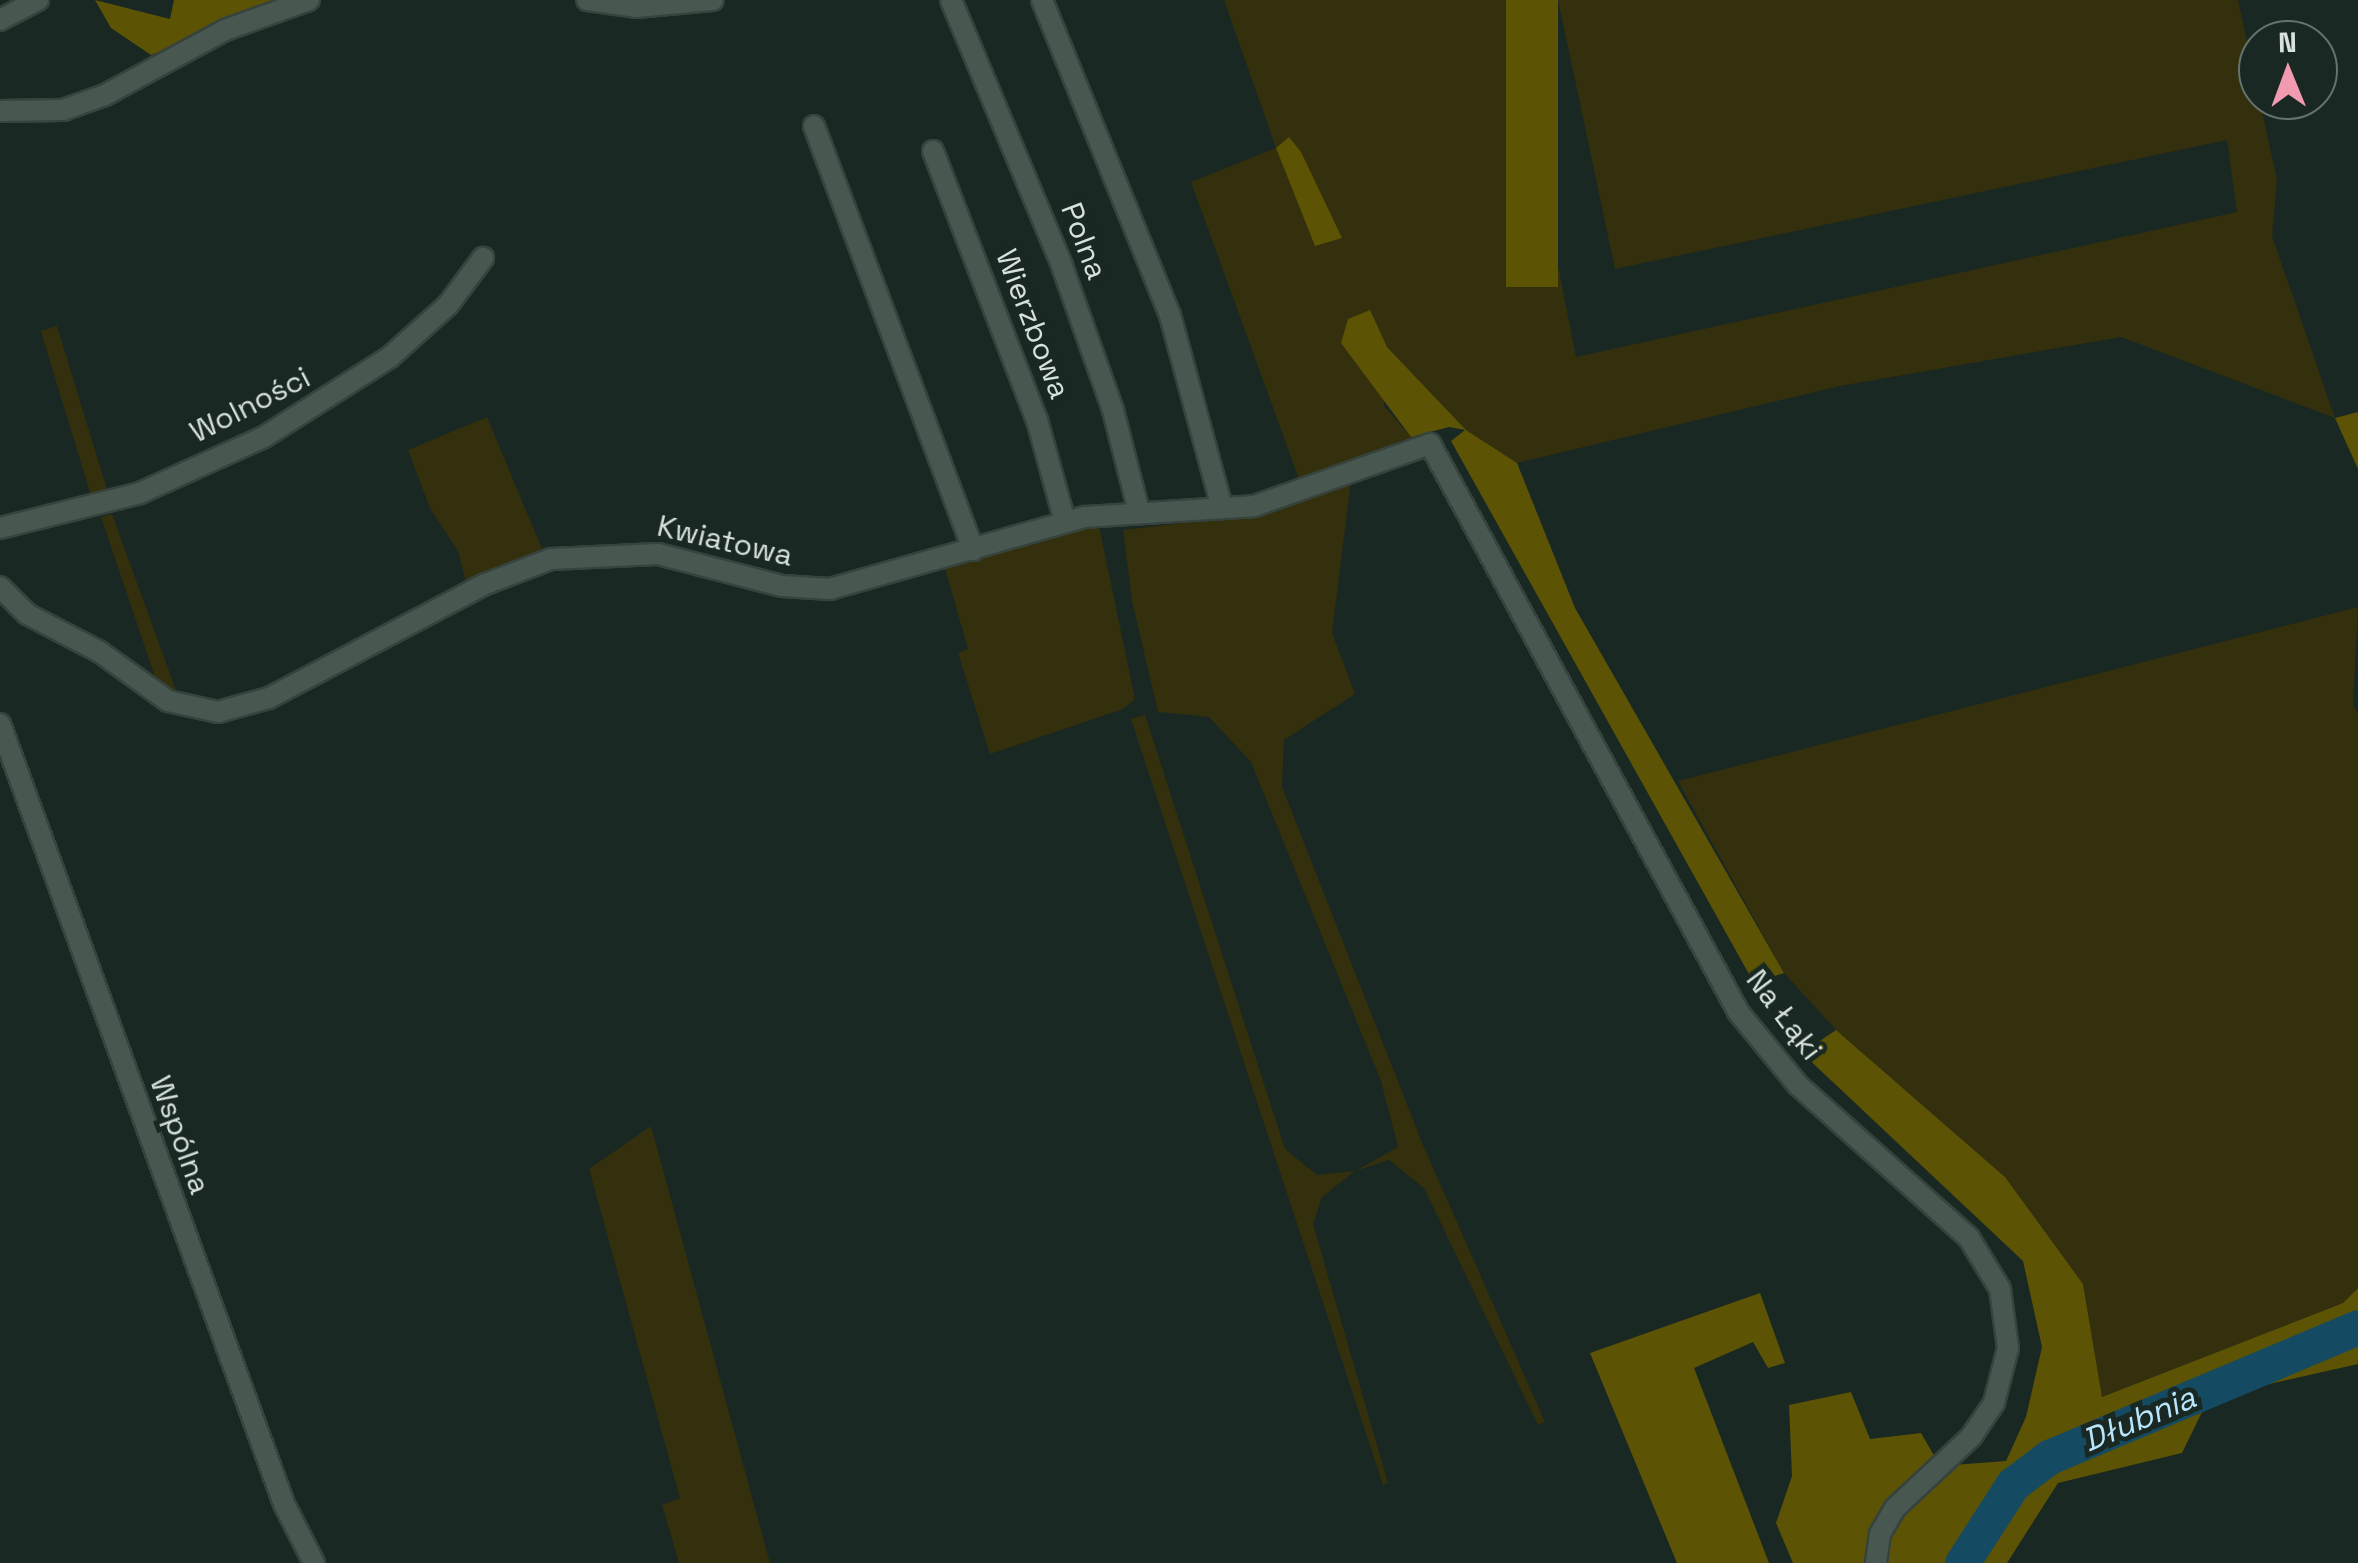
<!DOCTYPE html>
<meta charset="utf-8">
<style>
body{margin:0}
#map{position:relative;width:2358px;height:1563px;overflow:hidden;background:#192822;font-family:"Space Grotesk",sans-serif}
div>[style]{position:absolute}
.green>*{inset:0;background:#342f0d;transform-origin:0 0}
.forest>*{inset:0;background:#5d5304;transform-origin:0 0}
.river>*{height:35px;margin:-17.5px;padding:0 17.5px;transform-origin:17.5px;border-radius:17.5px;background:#154b62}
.roads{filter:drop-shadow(2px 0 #37433d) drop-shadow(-2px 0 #37433d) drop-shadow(0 2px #37433d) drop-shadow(0 -2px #37433d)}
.minor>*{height:20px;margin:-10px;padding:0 10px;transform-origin:10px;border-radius:10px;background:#485851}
span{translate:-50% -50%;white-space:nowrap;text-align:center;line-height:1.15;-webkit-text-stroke:10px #192822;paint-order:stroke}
.street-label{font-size:30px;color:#d8e1dd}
.water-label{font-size:32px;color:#b8e5fd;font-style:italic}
.north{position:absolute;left:2238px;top:20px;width:100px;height:100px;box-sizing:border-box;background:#192822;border:2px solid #65726d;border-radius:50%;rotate:359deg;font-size:28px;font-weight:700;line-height:40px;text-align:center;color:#d8e1dd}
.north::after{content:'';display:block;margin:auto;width:35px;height:45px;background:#f29ab0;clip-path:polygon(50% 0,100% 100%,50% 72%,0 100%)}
</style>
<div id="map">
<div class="green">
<i style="clip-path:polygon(1224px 0,1506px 0,1576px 357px,2237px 212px,2227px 140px,1615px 269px,1558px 0,2238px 0,2277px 180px,2272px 236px,2335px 418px,2121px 337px,1840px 386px,1517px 463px,1466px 430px,1387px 347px,1384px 406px,1411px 437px,1299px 479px,1191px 182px,1276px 148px)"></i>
<i style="left:57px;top:326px;width:171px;height:17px;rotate:73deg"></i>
<i style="clip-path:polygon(487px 417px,542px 549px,466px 582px,458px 551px,430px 508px,408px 450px)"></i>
<i style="clip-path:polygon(1351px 481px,1332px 633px,1355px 694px,1284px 740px,1282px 787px,1423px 1145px,1545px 1422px,1538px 1425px,1424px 1188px,1389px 1160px,1355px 1171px,1322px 1197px,1313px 1224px,1388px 1483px,1383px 1485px,1131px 719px,1145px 715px,1285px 1149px,1317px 1175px,1355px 1171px,1398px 1147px,1381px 1081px,1251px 762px,1209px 717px,1158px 712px,1132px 601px,1123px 530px,1253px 515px)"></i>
<i style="clip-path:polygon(112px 514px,177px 693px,159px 689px,101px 517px)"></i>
<i style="clip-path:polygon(1098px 521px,1135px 699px,1123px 709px,990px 754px,958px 653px,968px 649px,944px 565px)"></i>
<i style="clip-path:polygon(2358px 607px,2353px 705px,2358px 714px,2358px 1288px,2343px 1303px,2102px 1397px,2083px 1284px,2005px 1177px,1836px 1030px,1784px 973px,1678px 781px)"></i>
<i style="clip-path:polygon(651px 1126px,770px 1563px,679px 1563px,662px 1505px,680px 1498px,589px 1169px)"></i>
</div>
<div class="forest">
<i style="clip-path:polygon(95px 0,170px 19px,174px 0,291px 0,151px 55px,111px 28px)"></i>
<i style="left:1506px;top:0;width:52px;height:287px"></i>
<i style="clip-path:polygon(1289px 137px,1301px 152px,1342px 238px,1315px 246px,1276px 148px)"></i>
<i style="clip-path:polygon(1370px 310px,1387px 347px,1466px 430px,1517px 463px,1575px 608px,1784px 973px,1754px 983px,1451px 441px,1465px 430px,1449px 427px,1411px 437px,1341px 343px,1348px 319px)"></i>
<i style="clip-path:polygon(2358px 412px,2358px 469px,2335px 418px)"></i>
<i style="clip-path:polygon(1836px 1030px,2005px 1177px,2083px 1284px,2102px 1397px,2343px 1303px,2358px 1288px,2358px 1364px,2256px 1387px,2202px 1412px,2182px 1453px,2058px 1483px,2007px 1563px,1793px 1563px,1776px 1523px,1792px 1476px,1789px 1405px,1851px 1392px,1870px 1439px,1921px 1433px,1940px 1466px,2006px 1461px,2026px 1417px,2042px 1347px,2023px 1261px,1802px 1053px)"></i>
<i style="clip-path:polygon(1760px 1293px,1785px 1363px,1768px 1368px,1753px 1342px,1694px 1368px,1769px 1563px,1677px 1563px,1590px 1353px)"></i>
</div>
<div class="river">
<i style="left:1962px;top:1563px;width:94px;rotate:-57.2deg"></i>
<i style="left:2013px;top:1484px;width:45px;rotate:-36.9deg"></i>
<i style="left:2049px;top:1457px;width:335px;rotate:-22.8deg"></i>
</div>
<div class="roads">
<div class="minor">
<i style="left:587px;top:0;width:49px;rotate:8.1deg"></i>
<i style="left:636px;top:7px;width:77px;rotate:-5.2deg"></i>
<i style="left:951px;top:0;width:288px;rotate:67.3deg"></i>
<i style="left:1062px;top:266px;width:153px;rotate:70.5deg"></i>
<i style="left:1113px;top:410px;width:105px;rotate:75.7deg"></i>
<i style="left:1042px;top:0;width:340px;rotate:67.9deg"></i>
<i style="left:1170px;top:315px;width:200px;rotate:74.9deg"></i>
<i style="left:0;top:20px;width:43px;rotate:-27.8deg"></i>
<i style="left:0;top:111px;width:63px;rotate:-0.9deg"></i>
<i style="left:63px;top:110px;width:45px;rotate:-19.7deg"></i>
<i style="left:105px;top:95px;width:136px;rotate:-28.4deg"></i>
<i style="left:225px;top:30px;width:89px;rotate:-19.7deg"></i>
<i style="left:814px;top:126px;width:453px;rotate:69.4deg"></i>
<i style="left:933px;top:151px;width:288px;rotate:68.9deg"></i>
<i style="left:1037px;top:420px;width:106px;rotate:74.6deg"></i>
<i style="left:0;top:528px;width:144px;rotate:-14deg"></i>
<i style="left:140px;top:493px;width:136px;rotate:-24.3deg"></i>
<i style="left:264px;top:437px;width:149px;rotate:-32.4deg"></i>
<i style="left:390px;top:357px;width:78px;rotate:-41.9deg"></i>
<i style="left:448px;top:305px;width:59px;rotate:-53.3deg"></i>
<i style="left:0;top:587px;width:38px;rotate:45deg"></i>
<i style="left:27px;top:614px;width:82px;rotate:27.5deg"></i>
<i style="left:100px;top:652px;width:84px;rotate:35.8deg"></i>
<i style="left:168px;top:701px;width:51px;rotate:12.4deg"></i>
<i style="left:218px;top:712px;width:53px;rotate:-15.4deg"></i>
<i style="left:269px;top:698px;width:242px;rotate:-27.8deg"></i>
<i style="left:483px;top:585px;width:73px;rotate:-20.9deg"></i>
<i style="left:551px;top:559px;width:107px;rotate:-2.7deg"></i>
<i style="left:658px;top:554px;width:128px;rotate:14.5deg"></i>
<i style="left:782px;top:586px;width:48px;rotate:3.6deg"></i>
<i style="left:830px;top:589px;width:265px;rotate:-15.8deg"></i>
<i style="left:1085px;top:517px;width:169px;rotate:-3.7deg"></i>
<i style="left:1254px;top:506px;width:187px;rotate:-19.4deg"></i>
<i style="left:1430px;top:444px;width:647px;rotate:61.5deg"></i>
<i style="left:1739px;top:1013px;width:93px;rotate:50.7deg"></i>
<i style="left:1798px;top:1085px;width:229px;rotate:41.8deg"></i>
<i style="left:1969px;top:1238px;width:60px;rotate:58.7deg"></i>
<i style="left:2000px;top:1289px;width:60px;rotate:82.3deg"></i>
<i style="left:2008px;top:1348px;width:57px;rotate:104.3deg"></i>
<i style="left:1994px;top:1403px;width:40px;rotate:124deg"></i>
<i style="left:1972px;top:1436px;width:105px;rotate:136.9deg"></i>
<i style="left:1895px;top:1508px;width:30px;rotate:120deg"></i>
<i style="left:1880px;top:1534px;width:29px;rotate:98deg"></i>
<i style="left:0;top:724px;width:830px;rotate:69.99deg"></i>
<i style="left:284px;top:1504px;width:66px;rotate:63deg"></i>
</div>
</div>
<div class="street-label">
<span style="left:1084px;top:241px;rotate:69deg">Polna</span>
<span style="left:1033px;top:324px;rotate:69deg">Wierzbowa</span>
<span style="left:250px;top:405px;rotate:-27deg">Wolności</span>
<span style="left:725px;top:541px;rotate:13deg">Kwiatowa</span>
<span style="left:1784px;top:1015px;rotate:53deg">Na Łąki</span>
<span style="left:180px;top:1135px;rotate:70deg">Wspólna</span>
</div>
<div class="water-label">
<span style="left:2139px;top:1419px;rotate:-23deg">Dłubnia</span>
</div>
<div class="north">N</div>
</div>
